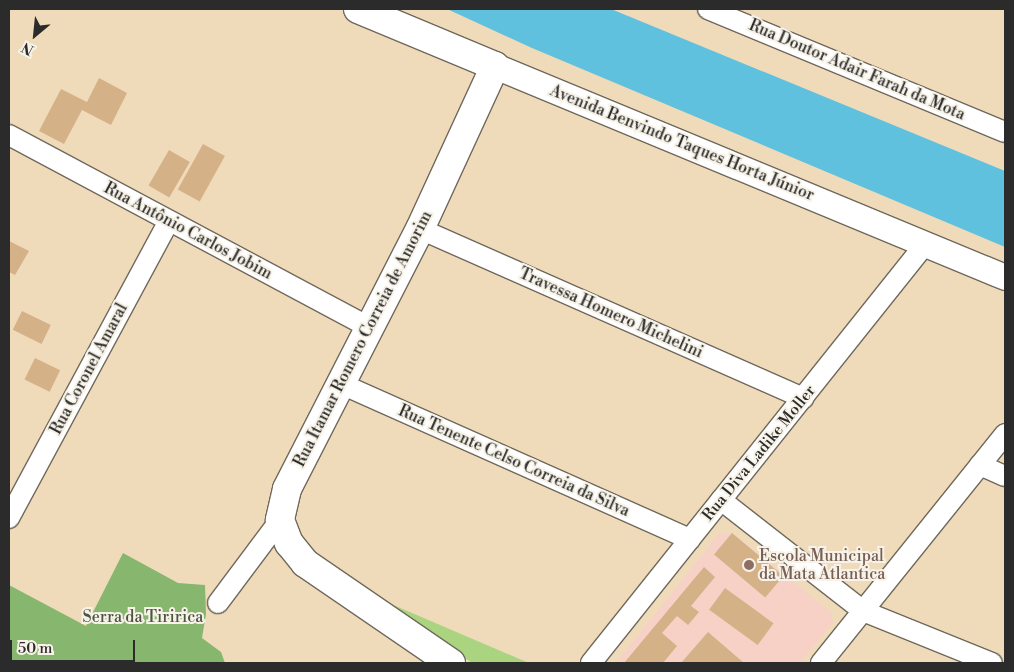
<!DOCTYPE html>
<meta charset="utf-8">
<style>
body{margin:0}
#map{position:relative;width:1014px;height:672px;overflow:hidden;background:#efdbba;font-family:"Libre Bodoni",serif}
div>[style]{position:absolute}
.built>*{inset:0;background:#f7d1c6}
.green>*{inset:0;background:#aad480}
.forest>*{inset:0;background:#87b66e}
.water>*{inset:0;background:#60c1de}
.building>*{inset:0;background:#d5b188;transform-origin:0 0}
.roads{filter:drop-shadow(1px 0 #70695d) drop-shadow(-1px 0 #70695d) drop-shadow(0 1px #70695d) drop-shadow(0 -1px #70695d)}
.minor>*{height:20px;margin:-10px;padding:0 10px;transform-origin:10px;border-radius:10px;background:#fff}
.tertiary>*{height:25px;margin:-12.5px;padding:0 12.5px;transform-origin:12.5px;border-radius:12.5px;background:#fff}
.secondary>*{height:28px;margin:-14px;padding:0 14px;transform-origin:14px;border-radius:14px;background:#fff}
.dots>*{width:14px;height:14px;translate:-50% -50%;box-sizing:border-box;border:2px solid #f7f3e8;border-radius:50%}
span{translate:-50% -50%;white-space:nowrap;text-align:center;line-height:1.15;-webkit-text-stroke:4px #f7f3e8;paint-order:stroke}
.street-label{font-size:16px;color:#2b2b2b}
.education-label{font-size:16px;color:#785e54}
.left{translate:0 -50%;text-align:left}
.park-label{font-size:16px;color:#4b5540}
.frame{position:absolute;inset:0;border:10px solid #2b2b2b;pointer-events:none}
.north{position:absolute;left:10px;top:10px;width:50px;height:50px;-webkit-text-stroke:4px #f7f3e8;paint-order:stroke;rotate:208deg;font-size:14px;font-weight:700;line-height:20px;text-align:center;color:#2b2b2b}
.north::after{content:'';display:block;margin:auto;width:18px;height:22px;background:#2b2b2b;clip-path:polygon(50% 0,100% 100%,50% 72%,0 100%)}
.scale{position:absolute;left:10px;top:640px;width:125px;height:22px;box-sizing:border-box;border:2px solid #2b2b2b;border-top:0;padding-left:6px;font-size:15px;line-height:18px;white-space:nowrap;color:#2b2b2b;-webkit-text-stroke:4px #f7f3e8;paint-order:stroke}
</style>
<div id="map">
<div class="built">
<i style="clip-path:polygon(732px 533px,831px 612px,833px 623px,800px 663px,616px 663px,719px 534px)"></i>
</div>
<div class="green">
<i style="clip-path:polygon(391px 604px,529px 663px,472px 663px)"></i>
</div>
<div class="forest">
<i style="clip-path:polygon(123px 553px,178px 583px,205px 585px,206px 614px,202px 638px,221px 652px,225px 663px,9px 663px,9px 585px,86px 626px)"></i>
</div>
<div class="water">
<i style="clip-path:polygon(447px 9px,611px 9px,1005px 171px,1005px 247px,532px 48px)"></i>
</div>
<div class="building">
<i style="clip-path:polygon(99px 78px,127px 93px,111px 125px,82px 110px,64px 144px,39px 131px,61px 89px,87px 102px)"></i>
<i style="left:203px;top:144px;width:25px;height:52px;rotate:29deg"></i>
<i style="left:169px;top:150px;width:24px;height:41px;rotate:30deg"></i>
<i style="clip-path:polygon(9px 241px,29px 251px,15px 275px,9px 272px)"></i>
<i style="left:22px;top:311px;width:32px;height:21px;rotate:26deg"></i>
<i style="left:35px;top:358px;width:28px;height:24px;rotate:26deg"></i>
<i style="left:732px;top:533px;width:67px;height:28px;rotate:40deg"></i>
<i style="clip-path:polygon(704px 567px,715px 577px,691px 606px,699px 612px,688px 625px,677px 616px,662px 633px,677px 646px,663px 663px,624px 663px)"></i>
<i style="left:725px;top:588px;width:60px;height:27px;rotate:36deg"></i>
<i style="clip-path:polygon(708px 632px,744px 663px,681px 663px)"></i>
</div>
<div class="roads">
<div class="minor">
<i style="left:708px;top:9px;width:321px;rotate:22.5deg"></i>
<i style="left:9px;top:135px;width:407px;rotate:28.1deg"></i>
<i style="left:420px;top:229px;width:419px;rotate:23.8deg"></i>
<i style="left:339px;top:383px;width:384px;rotate:24deg"></i>
<i style="left:980px;top:465px;width:27px;rotate:24deg"></i>
<i style="left:721px;top:500px;width:180px;rotate:38deg"></i>
<i style="left:863px;top:611px;width:139px;rotate:22deg"></i>
<i style="left:9px;top:518px;width:337px;rotate:-61.7deg"></i>
<i style="left:218px;top:603px;width:104px;rotate:-53.2deg"></i>
<i style="left:591px;top:663px;width:537px;rotate:-51.42deg"></i>
<i style="left:821px;top:663px;width:294px;rotate:-51.2deg"></i>
</div>
<div class="tertiary">
<i style="left:495px;top:66px;width:552px;rotate:22.48deg"></i>
</div>
<div class="secondary">
<i style="left:358px;top:9px;width:148px;rotate:22.6deg"></i>
<i style="left:495px;top:66px;width:179px;rotate:114.7deg"></i>
<i style="left:420px;top:229px;width:292px;rotate:117.1deg"></i>
<i style="left:287px;top:489px;width:32px;rotate:103deg"></i>
<i style="left:280px;top:520px;width:25px;rotate:69deg"></i>
<i style="left:289px;top:543px;width:26px;rotate:51deg"></i>
<i style="left:305px;top:563px;width:177px;rotate:34.4deg"></i>
</div>
</div>
<div class="dots">
<i style="left:749px;top:565px;background:#8d6e63"></i>
</div>
<div class="street-label">
<span style="left:857px;top:70px;rotate:23deg">Rua Doutor Adair Farah da Mota</span>
<span style="left:682px;top:143px;rotate:22deg">Avenida Benvindo Taques Horta Júnior</span>
<span style="left:188px;top:231px;rotate:28deg">Rua Antônio Carlos Jobim</span>
<span style="left:611px;top:313px;rotate:24deg">Travessa Homero Michelini</span>
<span style="left:363px;top:339px;rotate:-63deg">Rua Itamar Romero Correia de Amorim</span>
<span style="left:89px;top:369px;rotate:-62deg">Rua Coronel Amaral</span>
<span style="left:759px;top:453px;rotate:-51deg">Rua Diva Ladike Moller</span>
<span style="left:514px;top:461px;rotate:24deg">Rua Tenente Celso Correia da Silva</span>
</div>
<div class="education-label">
<span class="left" style="left:759px;top:565px">Escola Municipal<br>da Mata Atlantica</span>
</div>
<div class="park-label">
<span style="left:143px;top:617px">Serra da Tiririca</span>
</div>
<div class="frame"></div>
<div class="north">N</div>
<div class="scale">50 m</div>
</div>
